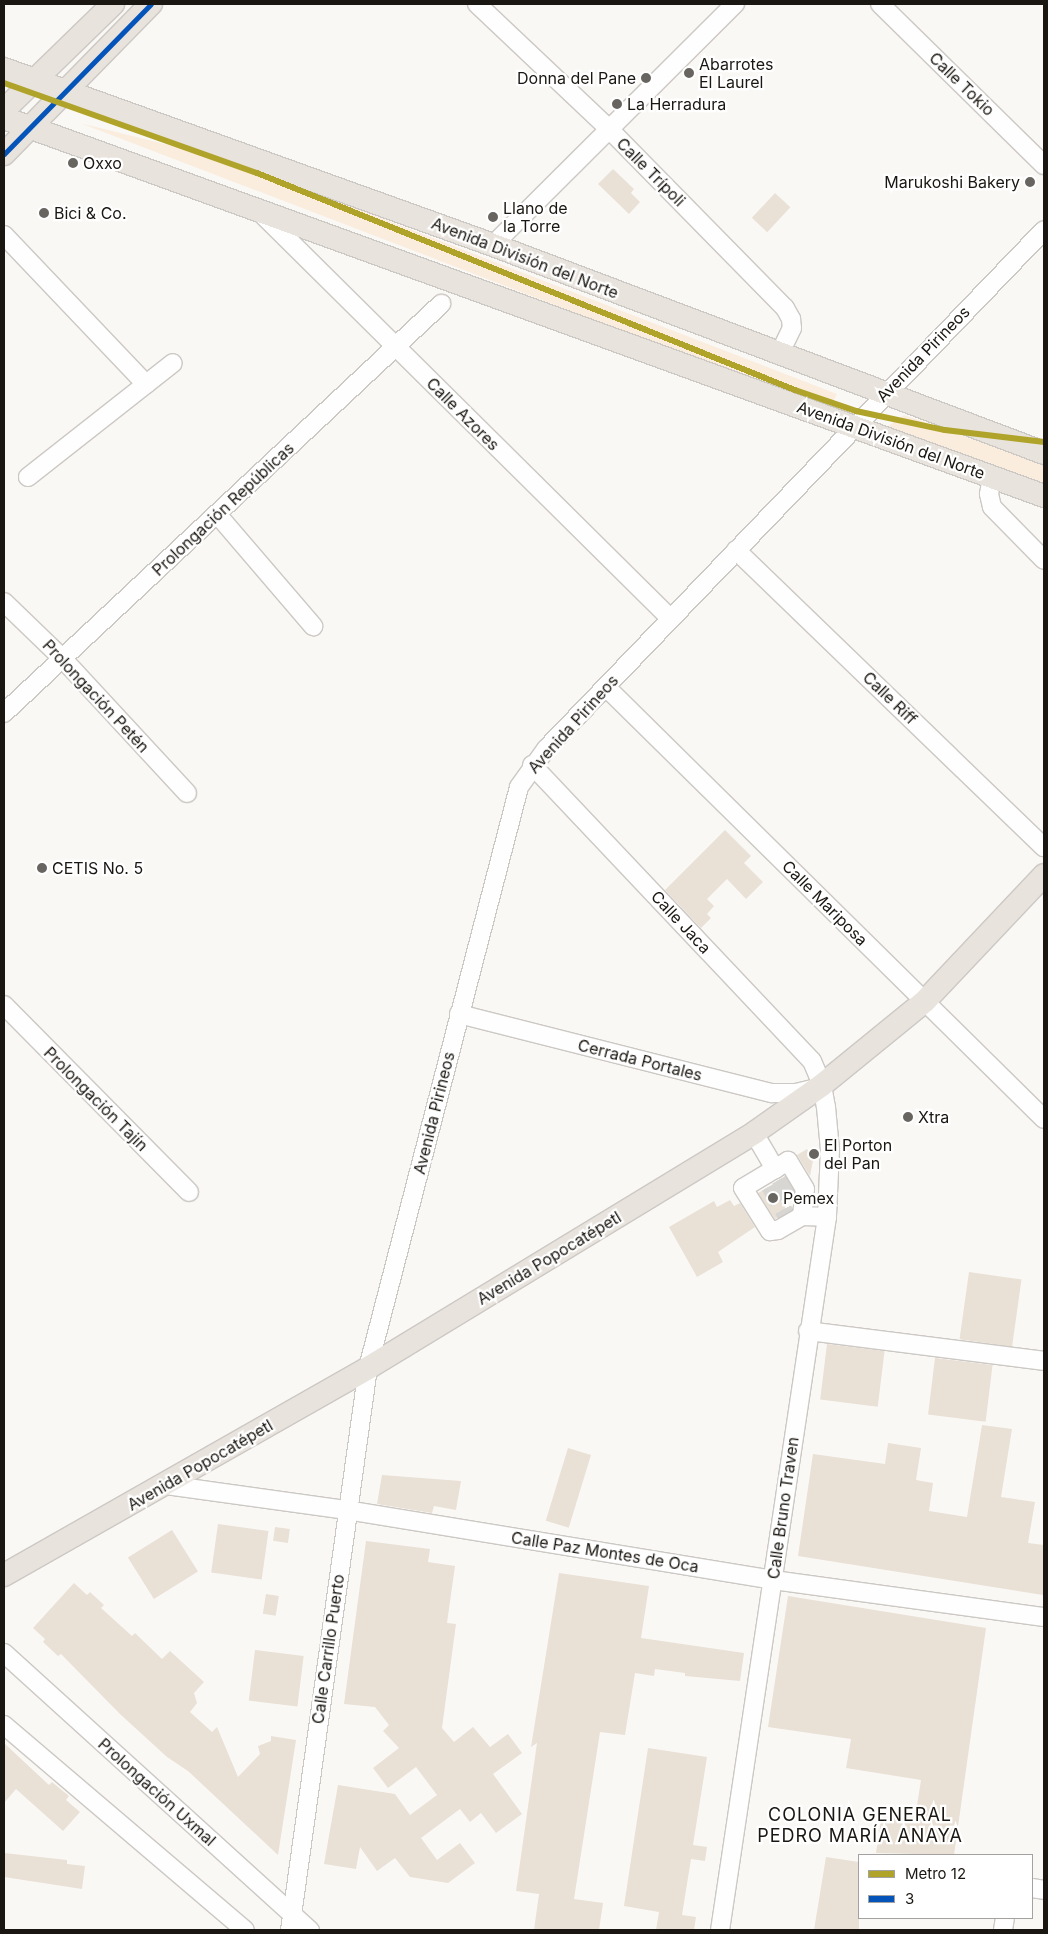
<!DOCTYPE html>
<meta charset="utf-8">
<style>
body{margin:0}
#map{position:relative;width:1048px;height:1934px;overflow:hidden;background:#faf8f5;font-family:Inter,sans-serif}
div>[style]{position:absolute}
.green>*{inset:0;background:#faedde}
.building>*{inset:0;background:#e9e0d6;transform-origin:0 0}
.minor-tunnel>*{height:18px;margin-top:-9px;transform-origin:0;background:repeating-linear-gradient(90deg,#d8d6d3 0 18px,transparent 0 27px)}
.roads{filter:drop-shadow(1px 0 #ccc8c4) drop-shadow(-1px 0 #ccc8c4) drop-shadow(0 1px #ccc8c4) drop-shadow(0 -1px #ccc8c4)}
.minor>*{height:18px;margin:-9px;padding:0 9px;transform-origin:9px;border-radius:9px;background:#fefefe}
.major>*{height:22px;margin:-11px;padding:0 11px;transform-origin:11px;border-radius:11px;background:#e8e3dc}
.bus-1>*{height:5px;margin:-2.5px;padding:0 2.5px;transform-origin:2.5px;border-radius:2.5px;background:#0554ba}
.metro-1>*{height:6px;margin:-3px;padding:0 3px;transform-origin:3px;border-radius:3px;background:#b0a32a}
.dots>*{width:14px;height:14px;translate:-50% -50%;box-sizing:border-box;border:2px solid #fff;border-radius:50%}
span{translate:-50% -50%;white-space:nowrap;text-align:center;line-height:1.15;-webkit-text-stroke:4.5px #fff;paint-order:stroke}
.poi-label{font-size:16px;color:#1a1611}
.left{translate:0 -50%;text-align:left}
.right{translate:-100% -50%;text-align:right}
.street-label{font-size:16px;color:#1a1611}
.neighbourhood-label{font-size:18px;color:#1a1611;letter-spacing:1px}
.frame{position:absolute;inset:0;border:5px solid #1a1611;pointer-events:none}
.legend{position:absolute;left:858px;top:1854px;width:175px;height:65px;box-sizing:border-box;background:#fff;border:1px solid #a3a2a0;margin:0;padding:6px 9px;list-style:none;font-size:15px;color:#1a1611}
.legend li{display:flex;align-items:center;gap:10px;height:25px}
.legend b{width:25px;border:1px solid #a3a2a0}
</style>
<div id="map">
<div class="green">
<i style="clip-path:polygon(80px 123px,233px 161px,837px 394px,829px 409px,793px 396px)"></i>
<i style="clip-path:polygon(904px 415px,1044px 464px,1044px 484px,887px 427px)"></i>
</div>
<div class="building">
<i style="clip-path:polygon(613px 169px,634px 189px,631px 193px,640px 202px,629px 214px,598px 184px)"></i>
<i style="left:775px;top:193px;width:21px;height:34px;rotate:43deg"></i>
<i style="clip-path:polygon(725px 830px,751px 856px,744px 863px,763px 882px,746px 899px,727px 879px,707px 899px,714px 906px,707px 914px,711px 918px,701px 928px,665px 890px)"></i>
<i style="clip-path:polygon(807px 1149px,813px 1160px,810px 1176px,797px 1155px)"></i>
<i style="clip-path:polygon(785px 1177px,794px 1194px,781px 1201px,788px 1212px,775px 1219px,758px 1193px)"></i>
<i style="clip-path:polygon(730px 1200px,734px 1206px,740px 1203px,755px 1227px,718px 1252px,723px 1262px,697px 1277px,669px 1227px,714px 1201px,717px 1207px)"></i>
<i style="left:969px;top:1272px;width:53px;height:68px;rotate:8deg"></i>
<i style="left:827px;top:1344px;width:58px;height:56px;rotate:7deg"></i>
<i style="left:935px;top:1358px;width:58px;height:57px;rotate:7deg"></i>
<i style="clip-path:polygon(982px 1425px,1012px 1429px,1001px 1497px,1035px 1502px,1028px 1543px,1044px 1545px,1043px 1595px,798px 1556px,813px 1454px,885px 1464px,888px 1443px,921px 1448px,916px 1480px,933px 1483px,929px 1511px,967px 1517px)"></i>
<i style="left:568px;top:1448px;width:24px;height:76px;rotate:17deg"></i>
<i style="clip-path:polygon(382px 1475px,461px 1481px,456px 1510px,434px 1506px,432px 1513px,377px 1504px)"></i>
<i style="left:218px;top:1524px;width:51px;height:49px;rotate:8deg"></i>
<i style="left:275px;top:1527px;width:15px;height:14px;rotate:8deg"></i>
<i style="left:172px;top:1530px;width:49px;height:52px;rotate:58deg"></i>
<i style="clip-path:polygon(366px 1541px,430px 1549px,428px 1562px,455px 1566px,447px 1623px,456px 1624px,442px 1728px,454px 1742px,473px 1727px,490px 1747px,508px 1734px,522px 1753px,493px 1774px,522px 1814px,496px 1833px,481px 1813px,470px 1822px,460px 1809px,421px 1838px,437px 1860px,460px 1843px,475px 1863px,448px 1883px,410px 1877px,395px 1858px,377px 1871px,360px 1847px,356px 1869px,324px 1864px,338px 1785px,395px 1794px,410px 1815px,437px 1795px,416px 1767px,388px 1788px,373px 1768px,399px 1748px,383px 1731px,389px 1725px,375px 1707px,344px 1704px)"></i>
<i style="clip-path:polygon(559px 1573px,649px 1586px,641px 1638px,744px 1653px,740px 1681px,685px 1676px,685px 1673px,655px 1669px,654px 1676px,635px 1673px,625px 1735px,600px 1732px,574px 1899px,603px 1903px,599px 1930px,534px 1930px,539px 1894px,516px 1891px,537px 1743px,531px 1747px)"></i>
<i style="clip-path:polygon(74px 1583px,87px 1595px,90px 1592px,104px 1605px,101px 1608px,132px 1636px,135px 1633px,162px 1659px,170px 1651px,204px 1682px,194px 1693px,197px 1703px,190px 1712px,212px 1732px,217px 1727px,238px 1777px,260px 1754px,258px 1746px,271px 1741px,271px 1736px,296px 1740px,278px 1855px,188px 1771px,167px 1757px,120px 1714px,61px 1654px,58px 1656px,43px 1642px,45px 1639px,33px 1628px)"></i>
<i style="left:266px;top:1594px;width:13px;height:20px;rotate:9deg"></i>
<i style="clip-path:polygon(788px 1596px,986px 1628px,954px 1855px,876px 1853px,883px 1808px,916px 1812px,921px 1780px,846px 1768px,851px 1739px,768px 1727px)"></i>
<i style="left:255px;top:1650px;width:49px;height:51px;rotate:7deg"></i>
<i style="clip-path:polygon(4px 1743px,49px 1785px,52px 1782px,69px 1796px,66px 1800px,80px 1812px,63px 1831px,16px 1789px,4px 1803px)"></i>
<i style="clip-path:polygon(648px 1748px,707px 1757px,693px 1845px,707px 1847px,705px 1861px,691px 1859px,682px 1915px,696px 1917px,694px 1930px,656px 1930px,659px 1912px,624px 1906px)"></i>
<i style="clip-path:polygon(4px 1853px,67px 1860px,67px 1864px,85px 1866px,82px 1889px,4px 1877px)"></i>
<i style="clip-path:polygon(826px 1857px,859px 1862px,859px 1930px,814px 1930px)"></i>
</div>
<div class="minor-tunnel">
<i style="left:780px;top:1179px;width:20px;rotate:60deg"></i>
<i style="left:770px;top:1186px;width:37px;rotate:61deg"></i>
</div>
<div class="roads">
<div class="minor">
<i style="left:477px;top:4px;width:182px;rotate:43.4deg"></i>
<i style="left:609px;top:129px;width:251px;rotate:45.5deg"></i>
<i style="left:785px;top:308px;width:13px;rotate:61deg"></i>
<i style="left:791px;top:319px;width:9px;rotate:84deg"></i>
<i style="left:792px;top:328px;width:30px;rotate:116deg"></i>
<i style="left:880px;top:4px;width:230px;rotate:44.5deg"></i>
<i style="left:261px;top:213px;width:576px;rotate:44.72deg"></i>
<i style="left:4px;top:235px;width:206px;rotate:46.4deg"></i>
<i style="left:493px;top:245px;width:342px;rotate:-44.9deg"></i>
<i style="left:28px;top:477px;width:184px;rotate:-38.2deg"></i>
<i style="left:992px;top:477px;width:17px;rotate:100deg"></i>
<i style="left:989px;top:494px;width:13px;rotate:77deg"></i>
<i style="left:992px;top:507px;width:74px;rotate:45.5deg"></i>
<i style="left:217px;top:514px;width:148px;rotate:49.4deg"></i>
<i style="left:736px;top:550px;width:428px;rotate:44deg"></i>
<i style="left:4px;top:602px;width:81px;rotate:44deg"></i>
<i style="left:62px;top:658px;width:184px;rotate:47.2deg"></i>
<i style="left:606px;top:687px;width:615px;rotate:44.6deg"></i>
<i style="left:4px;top:713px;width:599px;rotate:-43.1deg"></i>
<i style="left:532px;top:765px;width:407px;rotate:46.6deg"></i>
<i style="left:812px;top:1061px;width:26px;rotate:67deg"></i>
<i style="left:822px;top:1085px;width:22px;rotate:80deg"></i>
<i style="left:826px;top:1107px;width:43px;rotate:84.7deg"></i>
<i style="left:830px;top:1150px;width:67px;rotate:92.6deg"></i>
<i style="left:827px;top:1217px;width:721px;rotate:98.53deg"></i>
<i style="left:4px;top:1005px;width:263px;rotate:45.3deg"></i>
<i style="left:459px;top:1014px;width:323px;rotate:14.2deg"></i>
<i style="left:772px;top:1093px;width:24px"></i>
<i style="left:796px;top:1093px;width:16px;rotate:-14deg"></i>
<i style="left:754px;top:1133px;width:42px;rotate:59.7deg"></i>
<i style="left:802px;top:1216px;width:27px;rotate:-84deg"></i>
<i style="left:805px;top:1189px;width:33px;rotate:-121deg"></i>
<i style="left:788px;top:1161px;width:52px;rotate:149deg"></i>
<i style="left:743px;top:1188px;width:51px;rotate:57.9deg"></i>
<i style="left:770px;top:1231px;width:8px;rotate:-7deg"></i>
<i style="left:778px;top:1230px;width:28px;rotate:-30deg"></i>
<i style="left:802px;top:1216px;width:25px;rotate:2deg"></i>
<i style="left:808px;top:1331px;width:238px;rotate:7.2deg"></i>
<i style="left:166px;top:1485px;width:183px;rotate:7.9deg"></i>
<i style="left:347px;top:1510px;width:432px;rotate:9.3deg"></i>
<i style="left:773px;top:1580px;width:274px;rotate:7.8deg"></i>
<i style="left:4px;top:1653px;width:413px;rotate:42.2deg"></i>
<i style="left:4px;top:1725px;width:316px;rotate:40.4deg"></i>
<i style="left:1032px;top:1888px;width:12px;rotate:9deg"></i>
<i style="left:290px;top:1930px;width:567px;rotate:-82.1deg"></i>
<i style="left:368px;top:1368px;width:600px;rotate:-75.43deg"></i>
<i style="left:519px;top:787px;width:47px;rotate:-54.6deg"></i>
<i style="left:546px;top:749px;width:719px;rotate:-46.18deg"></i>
<i style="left:1003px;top:1930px;width:12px;rotate:-81deg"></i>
</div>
<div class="major">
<i style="left:4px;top:69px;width:520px;rotate:19.79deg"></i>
<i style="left:493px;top:245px;width:589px;rotate:20.68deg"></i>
<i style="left:4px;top:110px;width:152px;rotate:-44.2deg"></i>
<i style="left:4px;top:118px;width:1107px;rotate:19.97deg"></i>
<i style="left:4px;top:154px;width:210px;rotate:-45.6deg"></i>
<i style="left:4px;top:1575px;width:419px;rotate:-29.6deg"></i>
<i style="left:368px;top:1368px;width:452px;rotate:-31.3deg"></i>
<i style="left:754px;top:1133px;width:83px;rotate:-35.2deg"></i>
<i style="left:822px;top:1085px;width:133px;rotate:-39.2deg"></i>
<i style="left:925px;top:1001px;width:173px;rotate:-46.6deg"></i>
</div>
</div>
<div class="bus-1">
<i style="left:4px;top:154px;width:210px;rotate:-45.6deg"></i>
</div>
<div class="metro-1">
<i style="left:4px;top:83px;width:269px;rotate:19.6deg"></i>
<i style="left:257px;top:173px;width:580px;rotate:21.97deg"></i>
<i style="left:795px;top:390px;width:65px;rotate:19deg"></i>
<i style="left:856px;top:411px;width:91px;rotate:12.1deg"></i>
<i style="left:945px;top:430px;width:100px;rotate:6.9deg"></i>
</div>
<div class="dots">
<i style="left:689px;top:73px;background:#686561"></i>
<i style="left:646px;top:78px;background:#686561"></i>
<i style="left:617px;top:104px;background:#686561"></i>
<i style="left:73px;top:163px;background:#686561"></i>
<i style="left:1030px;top:182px;background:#686561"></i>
<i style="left:44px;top:213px;background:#686561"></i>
<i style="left:493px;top:217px;background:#686561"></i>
<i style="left:42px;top:868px;background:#686561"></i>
<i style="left:908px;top:1117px;background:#686561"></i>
<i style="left:814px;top:1154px;background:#686561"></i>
<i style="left:773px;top:1198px;background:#686561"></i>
</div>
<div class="poi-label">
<span class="left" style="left:699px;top:73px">Abarrotes<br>El Laurel</span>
<span class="right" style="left:636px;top:78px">Donna del Pane</span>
<span class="left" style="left:627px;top:104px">La Herradura</span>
<span class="left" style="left:83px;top:163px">Oxxo</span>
<span class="right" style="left:1020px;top:182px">Marukoshi Bakery</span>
<span class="left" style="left:503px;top:217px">Llano de<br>la Torre</span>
<span class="left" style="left:54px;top:213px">Bici &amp; Co.</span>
<span class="left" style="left:52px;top:868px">CETIS No. 5</span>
<span class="left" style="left:918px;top:1117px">Xtra</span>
<span class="left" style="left:824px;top:1154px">El Porton<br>del Pan</span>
<span class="left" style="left:783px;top:1198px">Pemex</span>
</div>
<div class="street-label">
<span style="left:962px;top:84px;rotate:44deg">Calle Tokio</span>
<span style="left:651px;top:172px;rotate:45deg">Calle Trípoli</span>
<span style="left:525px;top:258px;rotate:21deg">Avenida División del Norte</span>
<span style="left:923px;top:354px;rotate:-46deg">Avenida Pirineos</span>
<span style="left:463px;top:414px;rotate:45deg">Calle Azores</span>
<span style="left:891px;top:440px;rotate:20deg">Avenida División del Norte</span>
<span style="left:223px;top:509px;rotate:-43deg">Prolongación Repúblicas</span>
<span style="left:96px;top:696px;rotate:47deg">Prolongación Petén</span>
<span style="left:890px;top:698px;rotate:44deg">Calle Riff</span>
<span style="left:573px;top:724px;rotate:-48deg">Avenida Pirineos</span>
<span style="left:825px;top:903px;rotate:45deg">Calle Mariposa</span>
<span style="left:681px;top:922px;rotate:47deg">Calle Jaca</span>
<span style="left:640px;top:1060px;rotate:14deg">Cerrada Portales</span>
<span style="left:96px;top:1099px;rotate:45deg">Prolongación Tajín</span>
<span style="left:434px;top:1113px;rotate:-76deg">Avenida Pirineos</span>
<span style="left:549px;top:1258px;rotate:-31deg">Avenida Popocatépetl</span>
<span style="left:200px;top:1465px;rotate:-30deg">Avenida Popocatépetl</span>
<span style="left:783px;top:1508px;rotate:-82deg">Calle Bruno Traven</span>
<span style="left:605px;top:1552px;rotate:9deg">Calle Paz Montes de Oca</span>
<span style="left:328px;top:1649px;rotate:-82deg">Calle Carrillo Puerto</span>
<span style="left:157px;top:1792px;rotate:42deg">Prolongación Uxmal</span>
</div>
<div class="neighbourhood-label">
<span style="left:860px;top:1826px">COLONIA GENERAL<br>PEDRO MARÍA ANAYA</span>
</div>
<div class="frame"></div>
<ul class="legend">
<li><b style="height:6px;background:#b0a32a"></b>Metro 12</li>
<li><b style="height:6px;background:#0554ba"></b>3</li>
</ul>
</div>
